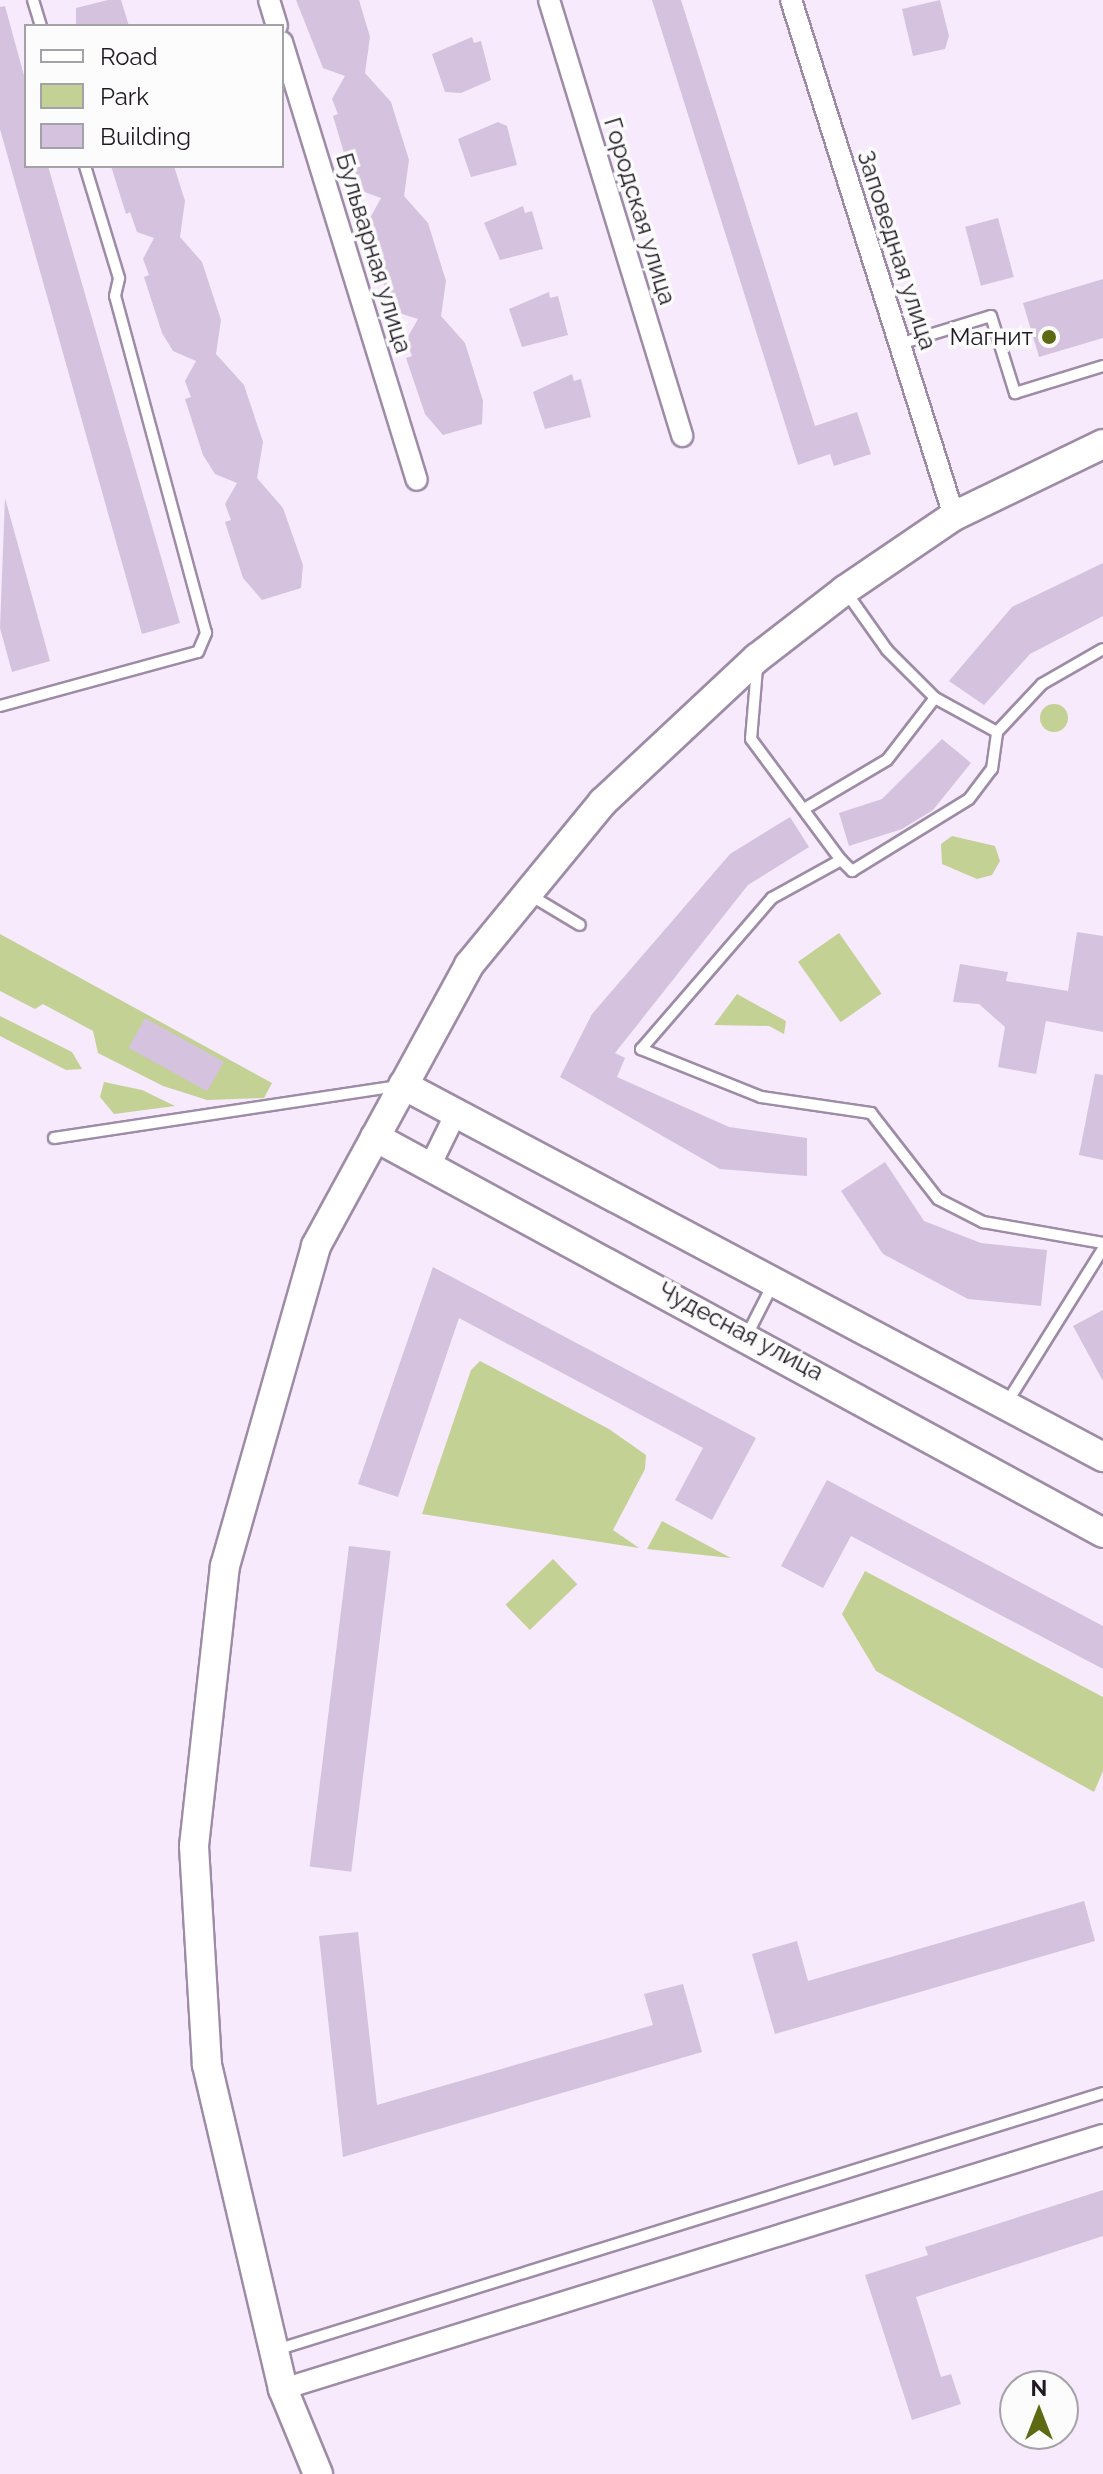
<!DOCTYPE html>
<meta charset="utf-8">
<style>
body{margin:0}
#map{position:relative;width:1103px;height:2474px;overflow:hidden;background:#f6eafc;font-family:Raleway,sans-serif}
div>[style]{position:absolute}
.green>*{inset:0;background:#c4d194;transform-origin:0 0}
.round{border-radius:50%}
.building>*{inset:0;background:#d5c2de;transform-origin:0 0}
.roads{filter:drop-shadow(2px 0 #9e8ca7) drop-shadow(-2px 0 #9e8ca7) drop-shadow(0 2px #9e8ca7) drop-shadow(0 -2px #9e8ca7)}
.lane>*{height:10px;margin:-5px;padding:0 5px;transform-origin:5px;border-radius:5px;background:#fff}
.street>*{height:20px;margin:-10px;padding:0 10px;transform-origin:10px;border-radius:10px;background:#fff}
.secondary>*{height:28px;margin:-14px;padding:0 14px;transform-origin:14px;border-radius:14px;background:#fff}
.dots>*{width:22px;height:22px;translate:-50% -50%;box-sizing:border-box;border:4px solid #fcfcfc;border-radius:50%}
span{translate:-50% -50%;white-space:nowrap;text-align:center;line-height:1.15;-webkit-text-stroke:7px #fcfcfc;paint-order:stroke}
.street-label{font-size:24px;color:#211a25}
.poi-label{font-size:24px;color:#211a25}
.right{translate:-100% -50%;text-align:right}
.legend{position:absolute;left:24px;top:24px;width:260px;height:144px;box-sizing:border-box;background:#fcfcfc;border:2px solid #a4a2a6;margin:0;padding:10px 14px;list-style:none;font-size:24px;color:#211a25}
.legend li{display:flex;align-items:center;gap:16px;height:40px}
.legend b{width:40px;border:2px solid #a4a2a6}
.north{position:absolute;left:999px;top:2370px;width:80px;height:80px;box-sizing:border-box;background:#fcfcfc;border:2px solid #a4a2a6;border-radius:50%;rotate:0deg;font-size:22px;font-weight:700;line-height:32px;text-align:center;color:#211a25}
.north::after{content:'';display:block;margin:auto;width:28px;height:36px;background:#5e6a12;clip-path:polygon(50% 0,100% 100%,50% 72%,0 100%)}
</style>
<div id="map">
<div class="green">
<i class="round" style="left:1040px;top:704px;width:28px;height:28px"></i>
<i style="clip-path:polygon(952px 836px,995px 846px,1000px 861px,992px 875px,977px 879px,942px 864px,941px 844px)"></i>
<i style="left:839px;top:933px;width:74px;height:50px;rotate:55deg"></i>
<i style="clip-path:polygon(0 934px,272px 1083px,264px 1098px,207px 1100px,163px 1086px,98px 1053px,93px 1031px,43px 1004px,35px 1009px,0 991px)"></i>
<i style="clip-path:polygon(737px 994px,786px 1021px,784px 1034px,769px 1026px,714px 1025px)"></i>
<i style="clip-path:polygon(0 1016px,72px 1052px,82px 1069px,66px 1070px,0 1036px)"></i>
<i style="clip-path:polygon(104px 1082px,142px 1090px,175px 1106px,114px 1114px,100px 1097px)"></i>
<i style="clip-path:polygon(480px 1361px,609px 1429px,646px 1455px,645px 1469px,613px 1530px,639px 1548px,422px 1514px,471px 1370px)"></i>
<i style="clip-path:polygon(662px 1521px,731px 1558px,647px 1549px)"></i>
<i style="left:553px;top:1559px;width:35px;height:66px;rotate:46deg"></i>
<i style="clip-path:polygon(865px 1571px,1103px 1697px,1103px 1771px,1094px 1792px,876px 1671px,842px 1614px)"></i>
</div>
<div class="building">
<i style="clip-path:polygon(108px 0,121px 0,129px 26px,76px 26px,76px 8px)"></i>
<i style="clip-path:polygon(296px 0,359px 0,370px 37px,365px 73px,391px 102px,409px 160px,404px 196px,428px 223px,446px 281px,441px 316px,465px 343px,483px 401px,482px 424px,443px 435px,425px 414px,406px 358px,412px 356px,406px 340px,418px 319px,399px 313px,392px 292px,387px 294px,369px 238px,375px 236px,369px 220px,381px 198px,362px 191px,355px 171px,350px 173px,333px 116px,338px 114px,332px 99px,345px 76px,323px 68px)"></i>
<i style="clip-path:polygon(652px 0,681px 0,815px 426px,857px 412px,871px 454px,834px 466px,830px 454px,798px 465px)"></i>
<i style="clip-path:polygon(940px 0,949px 36px,945px 49px,913px 56px,902px 9px)"></i>
<i style="clip-path:polygon(5px 6px,26px 83px,26px 166px,48px 166px,180px 623px,142px 634px,0 129px,0 7px)"></i>
<i style="clip-path:polygon(472px 37px,474px 43px,481px 41px,491px 80px,461px 93px,445px 92px,432px 54px)"></i>
<i style="clip-path:polygon(498px 122px,507px 126px,517px 165px,471px 177px,458px 139px)"></i>
<i style="clip-path:polygon(111px 166px,174px 166px,185px 201px,180px 237px,202px 262px,221px 320px,216px 354px,244px 385px,263px 442px,257px 478px,283px 508px,303px 565px,301px 588px,262px 600px,243px 578px,225px 522px,231px 520px,225px 504px,237px 483px,215px 474px,203px 455px,185px 399px,191px 397px,185px 381px,196px 361px,173px 351px,162px 333px,144px 277px,149px 275px,143px 259px,154px 238px,137px 232px,130px 212px,126px 214px)"></i>
<i style="clip-path:polygon(523px 206px,525px 213px,532px 211px,543px 249px,500px 260px,484px 223px)"></i>
<i style="left:998px;top:218px;width:61px;height:34px;rotate:75deg"></i>
<i style="clip-path:polygon(1103px 279px,1103px 338px,1039px 357px,1023px 303px)"></i>
<i style="clip-path:polygon(549px 292px,550px 298px,558px 296px,568px 335px,522px 347px,509px 309px)"></i>
<i style="clip-path:polygon(572px 374px,574px 381px,581px 379px,591px 417px,545px 429px,533px 392px)"></i>
<i style="clip-path:polygon(5px 498px,50px 661px,12px 672px,0 628px)"></i>
<i style="clip-path:polygon(1103px 563px,1103px 616px,1030px 654px,984px 705px,949px 681px,1012px 607px)"></i>
<i style="clip-path:polygon(942px 739px,971px 763px,933px 810px,902px 829px,849px 846px,839px 813px,882px 799px)"></i>
<i style="clip-path:polygon(790px 817px,809px 847px,748px 885px,615px 1053px,625px 1058px,617px 1077px,729px 1127px,807px 1138px,807px 1176px,720px 1169px,560px 1077px,592px 1014px,730px 854px)"></i>
<i style="clip-path:polygon(1077px 932px,1103px 936px,1103px 1032px,1046px 1021px,1036px 1074px,998px 1067px,1005px 1027px,979px 1004px,953px 1002px,960px 964px,1008px 972px,1006px 981px,1068px 991px)"></i>
<i style="left:145px;top:1018px;width:90px;height:34px;rotate:29deg"></i>
<i style="clip-path:polygon(1095px 1074px,1103px 1075px,1103px 1160px,1079px 1155px)"></i>
<i style="clip-path:polygon(885px 1162px,924px 1221px,981px 1243px,1047px 1250px,1041px 1306px,968px 1299px,883px 1254px,841px 1191px)"></i>
<i style="clip-path:polygon(433px 1267px,756px 1438px,712px 1520px,675px 1500px,703px 1448px,459px 1318px,398px 1497px,358px 1484px)"></i>
<i style="clip-path:polygon(1103px 1310px,1103px 1381px,1073px 1326px)"></i>
<i style="clip-path:polygon(827px 1480px,1103px 1626px,1103px 1669px,851px 1536px,823px 1588px,781px 1566px)"></i>
<i style="left:349px;top:1546px;width:42px;height:323px;rotate:7deg"></i>
<i style="clip-path:polygon(1084px 1901px,1095px 1941px,775px 2034px,752px 1954px,797px 1941px,808px 1981px)"></i>
<i style="clip-path:polygon(358px 1932px,377px 2105px,653px 2025px,644px 1994px,683px 1984px,702px 2052px,343px 2157px,319px 1936px)"></i>
<i style="clip-path:polygon(1103px 2190px,1103px 2236px,916px 2297px,941px 2377px,951px 2374px,961px 2404px,912px 2420px,865px 2275px,928px 2255px,925px 2247px)"></i>
</div>
<div class="roads">
<div class="lane">
<i style="left:33px;top:0;width:27px;rotate:73deg"></i>
<i style="left:900px;top:344px;width:95px;rotate:-17.1deg"></i>
<i style="left:991px;top:316px;width:81px;rotate:72.7deg"></i>
<i style="left:1015px;top:393px;width:92px;rotate:-17.1deg"></i>
<i style="left:846px;top:592px;width:71px;rotate:54.7deg"></i>
<i style="left:887px;top:650px;width:68px;rotate:45deg"></i>
<i style="left:935px;top:698px;width:71px;rotate:28.7deg"></i>
<i style="left:997px;top:732px;width:66px;rotate:-46.8deg"></i>
<i style="left:1042px;top:684px;width:70px;rotate:-29.8deg"></i>
<i style="left:757px;top:668px;width:71px;rotate:94.8deg"></i>
<i style="left:751px;top:739px;width:151px;rotate:53.4deg"></i>
<i style="left:841px;top:860px;width:79px;rotate:151.2deg"></i>
<i style="left:772px;top:898px;width:200px;rotate:130.9deg"></i>
<i style="left:641px;top:1049px;width:129px;rotate:21.8deg"></i>
<i style="left:761px;top:1097px;width:111px;rotate:8.3deg"></i>
<i style="left:871px;top:1113px;width:109px;rotate:52.1deg"></i>
<i style="left:938px;top:1199px;width:51px;rotate:27.1deg"></i>
<i style="left:983px;top:1222px;width:122px;rotate:9.9deg"></i>
<i style="left:0;top:706px;width:205px;rotate:-15.3deg"></i>
<i style="left:198px;top:652px;width:21px;rotate:-67deg"></i>
<i style="left:206px;top:633px;width:349px;rotate:-105.1deg"></i>
<i style="left:115px;top:296px;width:18px;rotate:-77deg"></i>
<i style="left:119px;top:278px;width:117px;rotate:-106.9deg"></i>
<i style="left:804px;top:809px;width:96px;rotate:-30.6deg"></i>
<i style="left:887px;top:760px;width:78px;rotate:-52.3deg"></i>
<i style="left:841px;top:860px;width:16px;rotate:45deg"></i>
<i style="left:852px;top:871px;width:137px;rotate:-31.6deg"></i>
<i style="left:969px;top:799px;width:38px;rotate:-53deg"></i>
<i style="left:992px;top:769px;width:37px;rotate:-82deg"></i>
<i style="left:530px;top:895px;width:58px;rotate:31deg"></i>
<i style="left:54px;top:1138px;width:347px;rotate:-8.6deg"></i>
<i style="left:747px;top:1335px;width:57px;rotate:-63deg"></i>
<i style="left:1006px;top:1404px;width:183px;rotate:-58deg"></i>
<i style="left:276px;top:2350px;width:866px;rotate:-17.26deg"></i>
</div>
<div class="street">
<i style="left:269px;top:0;width:27px;rotate:73deg"></i>
<i style="left:549px;top:0;width:456px;rotate:73deg"></i>
<i style="left:791px;top:0;width:541px;rotate:72.47deg"></i>
<i style="left:282px;top:42px;width:458px;rotate:72.9deg"></i>
<i style="left:431px;top:1164px;width:57px;rotate:-63.9deg"></i>
<i style="left:283px;top:2389px;width:858px;rotate:-17.21deg"></i>
</div>
<div class="secondary">
<i style="left:403px;top:1085px;width:793px;rotate:27.99deg"></i>
<i style="left:375px;top:1137px;width:829px;rotate:28.54deg"></i>
<i style="left:318px;top:2474px;width:92px;rotate:-112.4deg"></i>
<i style="left:283px;top:2389px;width:333px;rotate:-103.2deg"></i>
<i style="left:207px;top:2065px;width:219px;rotate:-93.4deg"></i>
<i style="left:194px;top:1846px;width:282px;rotate:-83.7deg"></i>
<i style="left:225px;top:1566px;width:333px;rotate:-74.1deg"></i>
<i style="left:316px;top:1246px;width:320px;rotate:-61.4deg"></i>
<i style="left:469px;top:965px;width:211px;rotate:-50.6deg"></i>
<i style="left:603px;top:802px;width:211px;rotate:-43.1deg"></i>
<i style="left:757px;top:658px;width:111px;rotate:-37.7deg"></i>
<i style="left:845px;top:590px;width:132px;rotate:-34.2deg"></i>
<i style="left:954px;top:516px;width:165px;rotate:-25.8deg"></i>
</div>
</div>
<div class="dots">
<i style="left:1049px;top:337px;background:#5e6a12"></i>
</div>
<div class="street-label">
<span style="left:640px;top:211px;rotate:73deg">Городская улица</span>
<span style="left:897px;top:250px;rotate:72deg">Заповедная улица</span>
<span style="left:374px;top:253px;rotate:73deg">Бульварная улица</span>
<span style="left:741px;top:1331px;rotate:28deg">Чудесная улица</span>
</div>
<div class="poi-label">
<span class="right" style="left:1033px;top:337px">Магнит</span>
</div>
<ul class="legend">
<li><b style="height:10px;background:#fff"></b>Road</li>
<li><b style="height:22px;background:#c4d194"></b>Park</li>
<li><b style="height:22px;background:#d5c2de"></b>Building</li>
</ul>
<div class="north">N</div>
</div>
